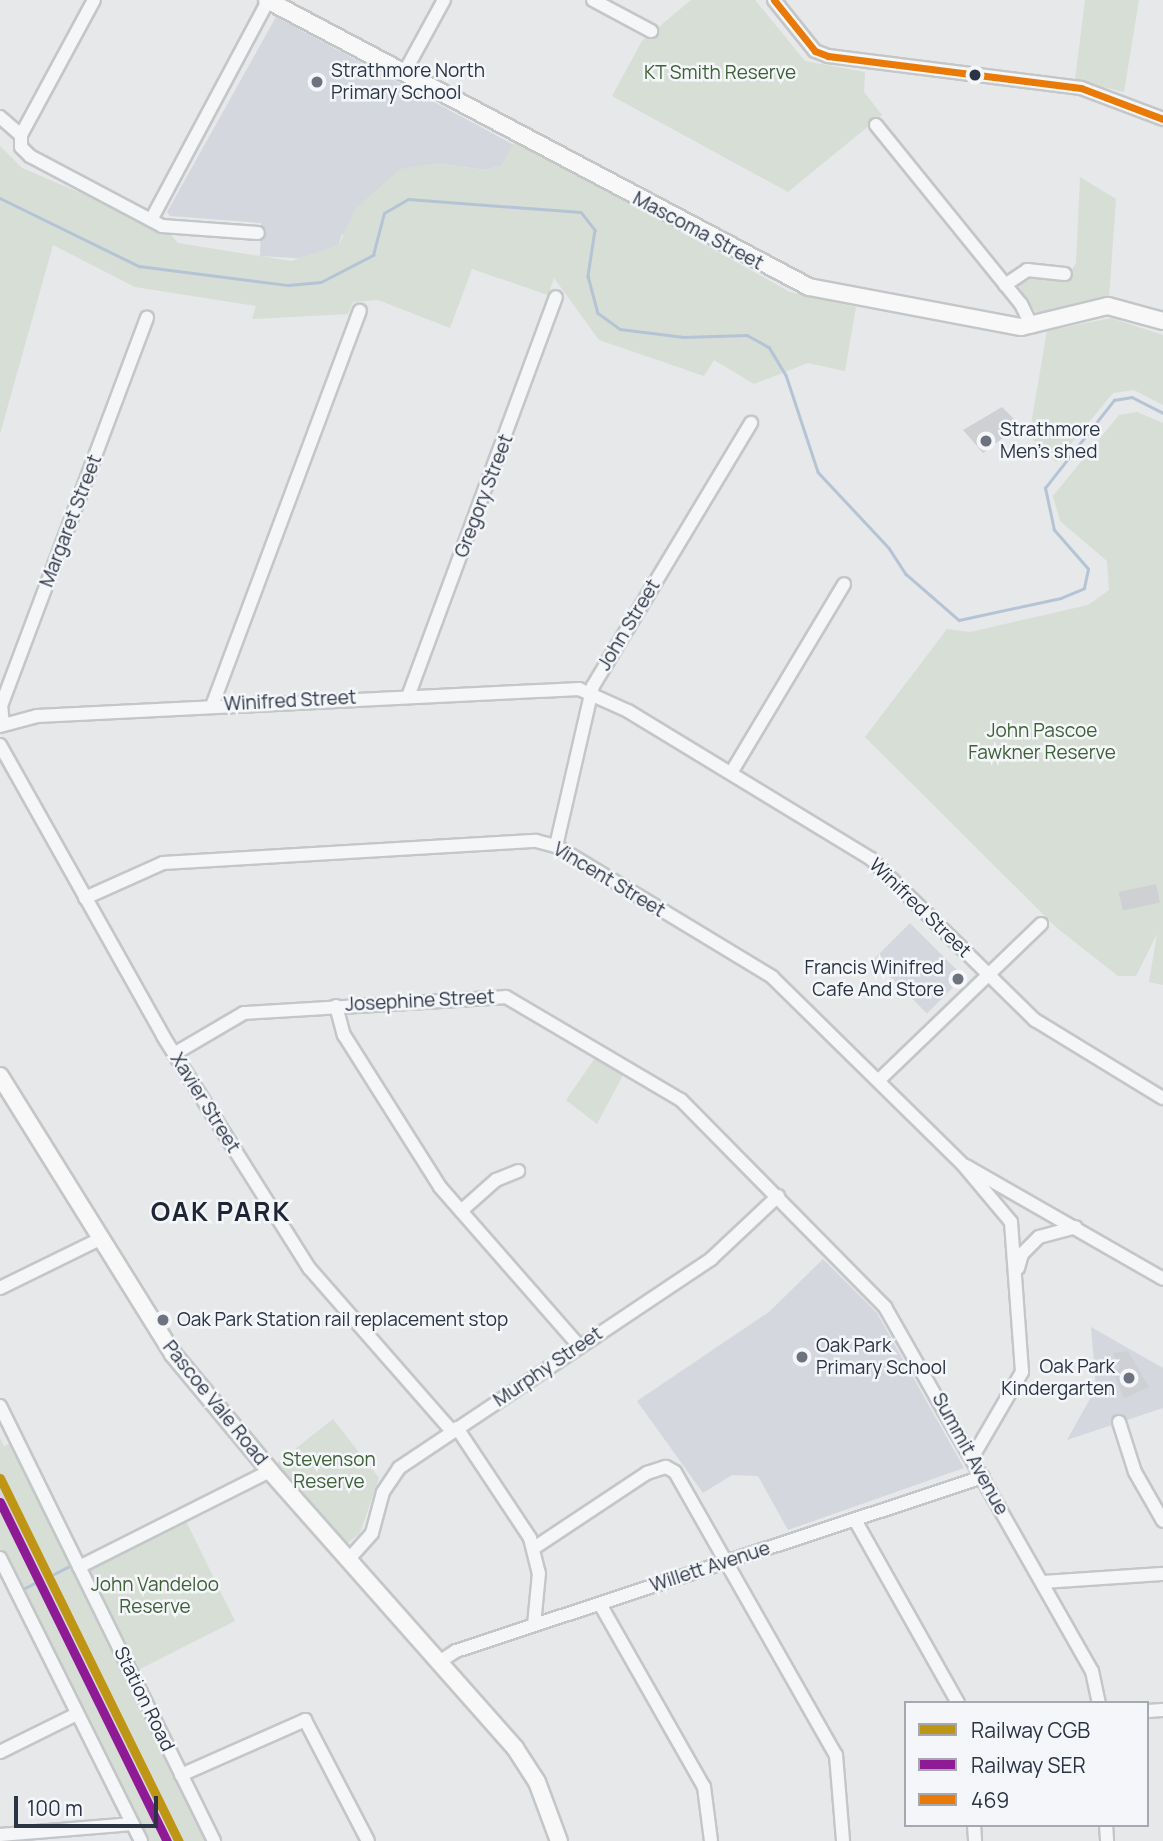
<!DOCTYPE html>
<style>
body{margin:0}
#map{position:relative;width:1163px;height:1841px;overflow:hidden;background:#e6e8ea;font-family:Manrope,sans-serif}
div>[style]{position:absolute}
.built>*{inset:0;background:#d4d7dd;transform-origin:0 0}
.green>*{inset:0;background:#d6ded6}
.stream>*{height:2.5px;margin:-1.25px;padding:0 1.25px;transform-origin:1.25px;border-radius:1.25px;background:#b4c4d5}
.building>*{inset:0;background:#ced0d3;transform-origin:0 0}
.roads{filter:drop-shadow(2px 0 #c4c6c8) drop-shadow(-2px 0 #c4c6c8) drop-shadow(0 2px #c4c6c8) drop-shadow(0 -2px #c4c6c8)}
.minor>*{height:12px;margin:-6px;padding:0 6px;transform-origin:6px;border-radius:6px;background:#f5f6f7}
.major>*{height:16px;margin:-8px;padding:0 8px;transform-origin:8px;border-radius:8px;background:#f8f8f8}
.bus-1>*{height:7px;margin:-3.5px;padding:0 3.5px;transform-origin:3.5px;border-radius:3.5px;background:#ea7a07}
.rail-1>*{height:9px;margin:-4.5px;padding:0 4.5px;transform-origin:4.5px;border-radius:4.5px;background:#bf9515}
.rail-2>*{height:9px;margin:-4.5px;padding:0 4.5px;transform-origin:4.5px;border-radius:4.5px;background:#8f1a95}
.dots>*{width:19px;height:19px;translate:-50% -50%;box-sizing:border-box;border:4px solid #f4f6f9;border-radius:50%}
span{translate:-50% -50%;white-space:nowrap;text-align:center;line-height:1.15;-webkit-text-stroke:5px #f4f6f9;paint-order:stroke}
.poi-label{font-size:19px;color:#2b3445}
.left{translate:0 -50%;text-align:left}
.right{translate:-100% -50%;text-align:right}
.park-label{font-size:19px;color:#3f6138}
.street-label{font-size:19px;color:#2b3445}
.district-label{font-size:26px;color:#1d2536;font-weight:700;letter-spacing:2px}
.legend{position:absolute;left:904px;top:1701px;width:245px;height:126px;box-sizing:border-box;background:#f4f6f9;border:2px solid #a4a8b1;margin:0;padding:9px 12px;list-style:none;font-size:21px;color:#2b3445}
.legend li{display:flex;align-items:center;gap:14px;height:35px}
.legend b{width:35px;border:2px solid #a4a8b1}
.scale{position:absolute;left:14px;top:1796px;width:144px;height:32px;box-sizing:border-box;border:4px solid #2b3445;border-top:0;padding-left:9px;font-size:21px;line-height:24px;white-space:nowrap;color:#2b3445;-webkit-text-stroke:5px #f4f6f9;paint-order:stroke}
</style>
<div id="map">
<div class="built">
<i style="clip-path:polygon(276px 17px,514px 145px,501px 166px,483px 170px,438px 163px,341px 236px,339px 245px,309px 259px,260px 256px,261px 223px,170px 216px,167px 212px)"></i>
<i style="left:910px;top:923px;width:76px;height:52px;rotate:45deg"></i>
<i style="clip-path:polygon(823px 1259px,877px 1313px,964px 1468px,788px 1530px,758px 1476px,732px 1475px,703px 1493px,637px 1401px,769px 1312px)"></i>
<i style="clip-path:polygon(1091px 1327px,1163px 1368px,1163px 1408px,1067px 1440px,1096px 1388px)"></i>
<i style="clip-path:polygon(0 1469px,74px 1621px,183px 1841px,167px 1841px,0 1499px)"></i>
</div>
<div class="green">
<i style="clip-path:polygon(691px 0,755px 0,805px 61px,865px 72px,864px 92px,882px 115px,788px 192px,612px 96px,642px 41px)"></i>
<i style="clip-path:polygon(1085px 0,1139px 0,1124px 92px,1075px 80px)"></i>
<i style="clip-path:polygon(516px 140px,790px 292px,856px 307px,845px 371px,808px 363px,754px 384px,714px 360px,704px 376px,599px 340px,554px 278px,548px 295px,472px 269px,450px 328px,378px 300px,353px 302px,348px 314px,252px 319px,256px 306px,135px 287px,53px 245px,0 434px,0 146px,22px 168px,167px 230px,178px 243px,291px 261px,339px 245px,355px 209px,400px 169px,438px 163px,483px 170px,501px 166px)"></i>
<i style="clip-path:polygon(1080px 177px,1116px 199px,1109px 298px,1044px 315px,1035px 311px,1017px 283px,1024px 275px,1067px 278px,1076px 263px)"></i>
<i style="clip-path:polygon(1111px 318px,1163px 335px,1163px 405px,1134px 390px,1113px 393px,1056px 462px,1029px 436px,1047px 331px)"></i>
<i style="clip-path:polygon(1137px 412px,1163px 423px,1163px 985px,1149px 982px,1157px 934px,1136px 976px,1118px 976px,1057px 928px,865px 737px,947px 629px,970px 632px,1088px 605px,1109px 590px,1107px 561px,1060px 521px,1053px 496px,1119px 415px)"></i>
<i style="clip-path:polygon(595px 1058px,623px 1075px,597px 1124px,566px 1100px)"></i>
<i style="clip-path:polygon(333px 1419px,379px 1478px,360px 1533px,348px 1543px,276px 1464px)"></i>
<i style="clip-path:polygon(0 1438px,4px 1446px,12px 1443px,75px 1570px,183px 1515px,235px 1621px,128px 1675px,208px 1841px,183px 1841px,0 1469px)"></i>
<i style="clip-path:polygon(0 1499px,45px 1590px,167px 1841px,147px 1841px,0 1548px)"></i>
</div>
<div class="stream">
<i style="left:0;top:198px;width:155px;rotate:26.1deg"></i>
<i style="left:139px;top:266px;width:150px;rotate:7.3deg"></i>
<i style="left:288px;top:285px;width:33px;rotate:-5deg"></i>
<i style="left:321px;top:282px;width:59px;rotate:-27.4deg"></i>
<i style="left:373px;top:255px;width:43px;rotate:-75.3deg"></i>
<i style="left:384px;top:213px;width:28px;rotate:-30deg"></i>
<i style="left:408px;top:199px;width:173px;rotate:4.3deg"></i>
<i style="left:581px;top:212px;width:23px;rotate:52deg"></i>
<i style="left:595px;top:230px;width:47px;rotate:98.7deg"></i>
<i style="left:588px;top:276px;width:38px;rotate:75deg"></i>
<i style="left:598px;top:313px;width:27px;rotate:36deg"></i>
<i style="left:620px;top:329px;width:64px;rotate:7.2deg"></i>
<i style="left:683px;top:337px;width:64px;rotate:-1.8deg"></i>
<i style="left:747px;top:335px;width:25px;rotate:29deg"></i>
<i style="left:769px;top:347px;width:33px;rotate:59deg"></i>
<i style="left:786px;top:375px;width:102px;rotate:71.7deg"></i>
<i style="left:818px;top:472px;width:104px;rotate:46.9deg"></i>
<i style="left:889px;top:548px;width:31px;rotate:57deg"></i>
<i style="left:906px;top:574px;width:70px;rotate:41deg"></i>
<i style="left:959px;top:620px;width:104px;rotate:-12.2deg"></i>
<i style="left:1061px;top:598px;width:25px;rotate:-23deg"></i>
<i style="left:1084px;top:588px;width:19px;rotate:-78deg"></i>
<i style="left:1088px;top:569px;width:52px;rotate:-131.1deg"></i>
<i style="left:1054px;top:530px;width:43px;rotate:-102.1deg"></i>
<i style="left:1045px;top:488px;width:112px;rotate:-51.9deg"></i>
<i style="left:1114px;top:400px;width:18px;rotate:-9deg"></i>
<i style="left:1132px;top:397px;width:35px;rotate:27deg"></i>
<i style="left:54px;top:1574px;width:18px;rotate:-27deg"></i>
<i style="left:23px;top:1589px;width:18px;rotate:-27deg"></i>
</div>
<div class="building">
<i style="clip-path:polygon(1002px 407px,1020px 425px,983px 453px,963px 430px)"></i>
<i style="left:1156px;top:884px;width:19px;height:38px;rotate:78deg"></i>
<i style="clip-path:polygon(1128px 1351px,1149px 1387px,1124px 1398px,1113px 1372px,1120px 1369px,1113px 1353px)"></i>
</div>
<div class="roads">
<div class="minor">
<i style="left:593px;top:0;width:66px;rotate:28.1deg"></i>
<i style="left:774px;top:0;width:65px;rotate:51.2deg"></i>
<i style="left:815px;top:51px;width:14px;rotate:21deg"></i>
<i style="left:828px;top:56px;width:255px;rotate:7.2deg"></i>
<i style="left:1081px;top:88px;width:88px;rotate:20.7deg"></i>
<i style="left:404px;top:73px;width:83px;rotate:-61.3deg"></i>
<i style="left:0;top:117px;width:28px;rotate:41deg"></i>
<i style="left:21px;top:135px;width:12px;rotate:90deg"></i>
<i style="left:21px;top:147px;width:13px;rotate:45deg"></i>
<i style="left:30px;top:156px;width:149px;rotate:27.9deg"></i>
<i style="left:162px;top:226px;width:96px;rotate:4.2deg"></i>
<i style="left:876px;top:125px;width:230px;rotate:51deg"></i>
<i style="left:1021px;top:304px;width:25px;rotate:64deg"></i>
<i style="left:21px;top:135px;width:153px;rotate:-61.6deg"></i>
<i style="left:151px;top:220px;width:248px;rotate:-61.9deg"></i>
<i style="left:1005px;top:285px;width:27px;rotate:-34deg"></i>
<i style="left:1027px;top:270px;width:38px;rotate:6deg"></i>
<i style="left:409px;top:694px;width:423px;rotate:-69.7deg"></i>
<i style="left:212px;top:706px;width:422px;rotate:-69.5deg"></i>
<i style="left:3px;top:724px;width:18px;rotate:-96deg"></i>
<i style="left:1px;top:706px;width:415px;rotate:-69.4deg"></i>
<i style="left:0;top:726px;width:38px;rotate:-15deg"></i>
<i style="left:37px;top:716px;width:543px;rotate:-2.85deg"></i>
<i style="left:579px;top:689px;width:54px;rotate:24.2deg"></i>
<i style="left:628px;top:711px;width:285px;rotate:31.3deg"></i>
<i style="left:871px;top:859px;width:230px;rotate:44.5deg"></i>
<i style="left:1035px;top:1020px;width:150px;rotate:31.4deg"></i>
<i style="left:0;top:745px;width:334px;rotate:60.7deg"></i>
<i style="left:163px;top:1036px;width:275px;rotate:57.8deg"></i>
<i style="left:310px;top:1269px;width:215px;rotate:48.8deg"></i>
<i style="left:731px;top:773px;width:220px;rotate:-59.1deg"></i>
<i style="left:556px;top:846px;width:164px;rotate:-77deg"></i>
<i style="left:593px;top:686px;width:307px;rotate:-59deg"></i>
<i style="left:85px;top:898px;width:85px;rotate:-24.2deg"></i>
<i style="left:163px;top:863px;width:374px;rotate:-3.4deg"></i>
<i style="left:536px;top:841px;width:21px;rotate:14deg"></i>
<i style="left:556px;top:846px;width:253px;rotate:31.2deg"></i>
<i style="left:772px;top:977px;width:269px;rotate:44.5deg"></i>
<i style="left:964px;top:1166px;width:73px;rotate:50deg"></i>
<i style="left:1011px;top:1222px;width:150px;rotate:85.8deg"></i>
<i style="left:1022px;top:1372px;width:99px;rotate:120.2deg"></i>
<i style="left:336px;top:1006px;width:30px;rotate:75deg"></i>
<i style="left:344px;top:1035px;width:180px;rotate:57.7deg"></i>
<i style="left:440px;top:1187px;width:211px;rotate:48.8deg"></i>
<i style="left:174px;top:1054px;width:81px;rotate:-30.4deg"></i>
<i style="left:244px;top:1013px;width:262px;rotate:-3.5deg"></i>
<i style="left:506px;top:997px;width:203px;rotate:30.5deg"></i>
<i style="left:681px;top:1100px;width:291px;rotate:45.4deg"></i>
<i style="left:885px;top:1307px;width:419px;rotate:60.4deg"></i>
<i style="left:1092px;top:1671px;width:33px;rotate:78deg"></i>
<i style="left:879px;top:1080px;width:225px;rotate:-43.9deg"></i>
<i style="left:966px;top:1166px;width:227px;rotate:29.8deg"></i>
<i style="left:461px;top:1211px;width:47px;rotate:-41.5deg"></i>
<i style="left:496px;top:1180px;width:24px;rotate:-22deg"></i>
<i style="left:1018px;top:1268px;width:15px;rotate:-74deg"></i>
<i style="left:1022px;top:1254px;width:24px;rotate:-45deg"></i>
<i style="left:1039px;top:1237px;width:38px;rotate:-15deg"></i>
<i style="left:0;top:1288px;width:111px;rotate:-26.1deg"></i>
<i style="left:0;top:1406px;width:485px;rotate:63.8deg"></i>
<i style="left:1119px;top:1422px;width:52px;rotate:72.3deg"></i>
<i style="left:1135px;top:1472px;width:56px;rotate:60.3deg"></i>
<i style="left:457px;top:1428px;width:132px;rotate:56.4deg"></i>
<i style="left:530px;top:1538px;width:36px;rotate:76deg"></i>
<i style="left:539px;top:1573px;width:52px;rotate:95.5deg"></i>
<i style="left:855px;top:1520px;width:210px;rotate:60.6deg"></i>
<i style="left:534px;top:1548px;width:136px;rotate:-33.6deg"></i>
<i style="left:647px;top:1473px;width:20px;rotate:-18deg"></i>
<i style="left:666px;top:1467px;width:10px;rotate:29deg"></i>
<i style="left:675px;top:1472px;width:326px;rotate:60.4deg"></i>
<i style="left:836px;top:1755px;width:86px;rotate:85.3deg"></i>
<i style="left:0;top:1558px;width:316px;rotate:63.5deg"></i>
<i style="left:348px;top:1560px;width:36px;rotate:-48deg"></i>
<i style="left:372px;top:1533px;width:42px;rotate:-75deg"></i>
<i style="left:383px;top:1492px;width:29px;rotate:-56deg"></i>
<i style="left:399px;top:1468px;width:376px;rotate:-33.8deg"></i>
<i style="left:711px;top:1259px;width:92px;rotate:-43.2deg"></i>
<i style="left:79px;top:1567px;width:214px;rotate:-26.7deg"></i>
<i style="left:1042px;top:1582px;width:121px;rotate:-3.8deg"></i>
<i style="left:600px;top:1604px;width:210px;rotate:60.4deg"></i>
<i style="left:704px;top:1787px;width:54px;rotate:82.6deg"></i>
<i style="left:439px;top:1662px;width:20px;rotate:-33deg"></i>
<i style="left:456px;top:1651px;width:555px;rotate:-18.27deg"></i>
<i style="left:1147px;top:1711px;width:16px;rotate:-4deg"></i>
<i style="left:0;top:1752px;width:86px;rotate:-26.3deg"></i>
<i style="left:181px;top:1775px;width:136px;rotate:-23.9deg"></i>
<i style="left:305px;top:1720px;width:136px;rotate:62.5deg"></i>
<i style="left:974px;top:1825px;width:16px;rotate:86deg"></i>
<i style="left:1106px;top:1825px;width:16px;rotate:86deg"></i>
<i style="left:0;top:1835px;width:133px;rotate:-4.7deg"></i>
</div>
<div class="major">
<i style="left:267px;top:0;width:613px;rotate:27.9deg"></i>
<i style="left:809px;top:287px;width:216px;rotate:10.7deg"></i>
<i style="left:1021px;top:327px;width:89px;rotate:-13.6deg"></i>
<i style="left:1108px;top:306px;width:57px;rotate:15.3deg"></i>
<i style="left:0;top:1076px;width:327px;rotate:58.1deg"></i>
<i style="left:173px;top:1354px;width:152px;rotate:50.3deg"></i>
<i style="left:270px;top:1471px;width:370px;rotate:48.5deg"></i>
<i style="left:515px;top:1748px;width:40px;rotate:57.1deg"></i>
<i style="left:537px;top:1782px;width:63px;rotate:69.6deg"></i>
</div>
</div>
<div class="bus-1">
<i style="left:774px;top:0;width:65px;rotate:51.2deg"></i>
<i style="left:815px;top:51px;width:14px;rotate:21deg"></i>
<i style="left:828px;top:56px;width:255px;rotate:7.2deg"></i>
<i style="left:1081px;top:88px;width:88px;rotate:20.7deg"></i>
</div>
<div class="rail-1">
<i style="left:0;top:1478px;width:405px;rotate:63.8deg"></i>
</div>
<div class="rail-2">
<i style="left:0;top:1502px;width:378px;rotate:63.8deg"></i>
</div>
<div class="dots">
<i style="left:975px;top:75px;background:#2b3445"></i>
<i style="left:317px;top:82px;background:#6c737f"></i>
<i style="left:986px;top:441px;background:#6c737f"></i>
<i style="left:958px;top:979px;background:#6c737f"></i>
<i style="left:163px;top:1320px;background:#6c737f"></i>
<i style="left:802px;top:1357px;background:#6c737f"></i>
<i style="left:1129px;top:1378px;background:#6c737f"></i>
</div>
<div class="poi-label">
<span class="left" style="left:331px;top:82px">Strathmore North<br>Primary School</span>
<span class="left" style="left:1000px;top:441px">Strathmore<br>Men's shed</span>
<span class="right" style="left:944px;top:979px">Francis Winifred<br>Cafe And Store</span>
<span class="left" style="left:177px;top:1320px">Oak Park Station rail replacement stop</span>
<span class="left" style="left:816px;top:1357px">Oak Park<br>Primary School</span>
<span class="right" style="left:1115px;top:1378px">Oak Park<br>Kindergarten</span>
</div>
<div class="park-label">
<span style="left:720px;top:73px">KT Smith Reserve</span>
<span style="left:1042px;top:742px">John Pascoe<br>Fawkner Reserve</span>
<span style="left:329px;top:1471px">Stevenson<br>Reserve</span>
<span style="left:155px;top:1596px">John Vandeloo<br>Reserve</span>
</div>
<div class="street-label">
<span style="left:698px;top:231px;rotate:28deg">Mascoma Street</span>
<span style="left:484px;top:496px;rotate:-69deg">Gregory Street</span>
<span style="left:71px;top:521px;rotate:-69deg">Margaret Street</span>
<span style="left:629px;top:625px;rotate:-59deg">John Street</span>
<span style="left:290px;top:701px;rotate:-3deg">Winifred Street</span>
<span style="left:609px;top:880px;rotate:31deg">Vincent Street</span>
<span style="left:920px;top:908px;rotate:44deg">Winifred Street</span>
<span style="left:420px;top:1001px;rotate:-3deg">Josephine Street</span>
<span style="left:205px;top:1103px;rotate:58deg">Xavier Street</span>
<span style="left:548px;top:1367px;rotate:-34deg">Murphy Street</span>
<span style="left:215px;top:1403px;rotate:51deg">Pascoe Vale Road</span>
<span style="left:970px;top:1454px;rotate:61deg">Summit Avenue</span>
<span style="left:710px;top:1567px;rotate:-18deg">Willett Avenue</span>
<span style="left:144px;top:1699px;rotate:64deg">Station Road</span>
</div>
<div class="district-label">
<span style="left:221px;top:1212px">OAK PARK</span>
</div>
<ul class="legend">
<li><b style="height:9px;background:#bf9515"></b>Railway CGB</li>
<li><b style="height:9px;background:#8f1a95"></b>Railway SER</li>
<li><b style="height:9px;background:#ea7a07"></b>469</li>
</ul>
<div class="scale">100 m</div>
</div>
